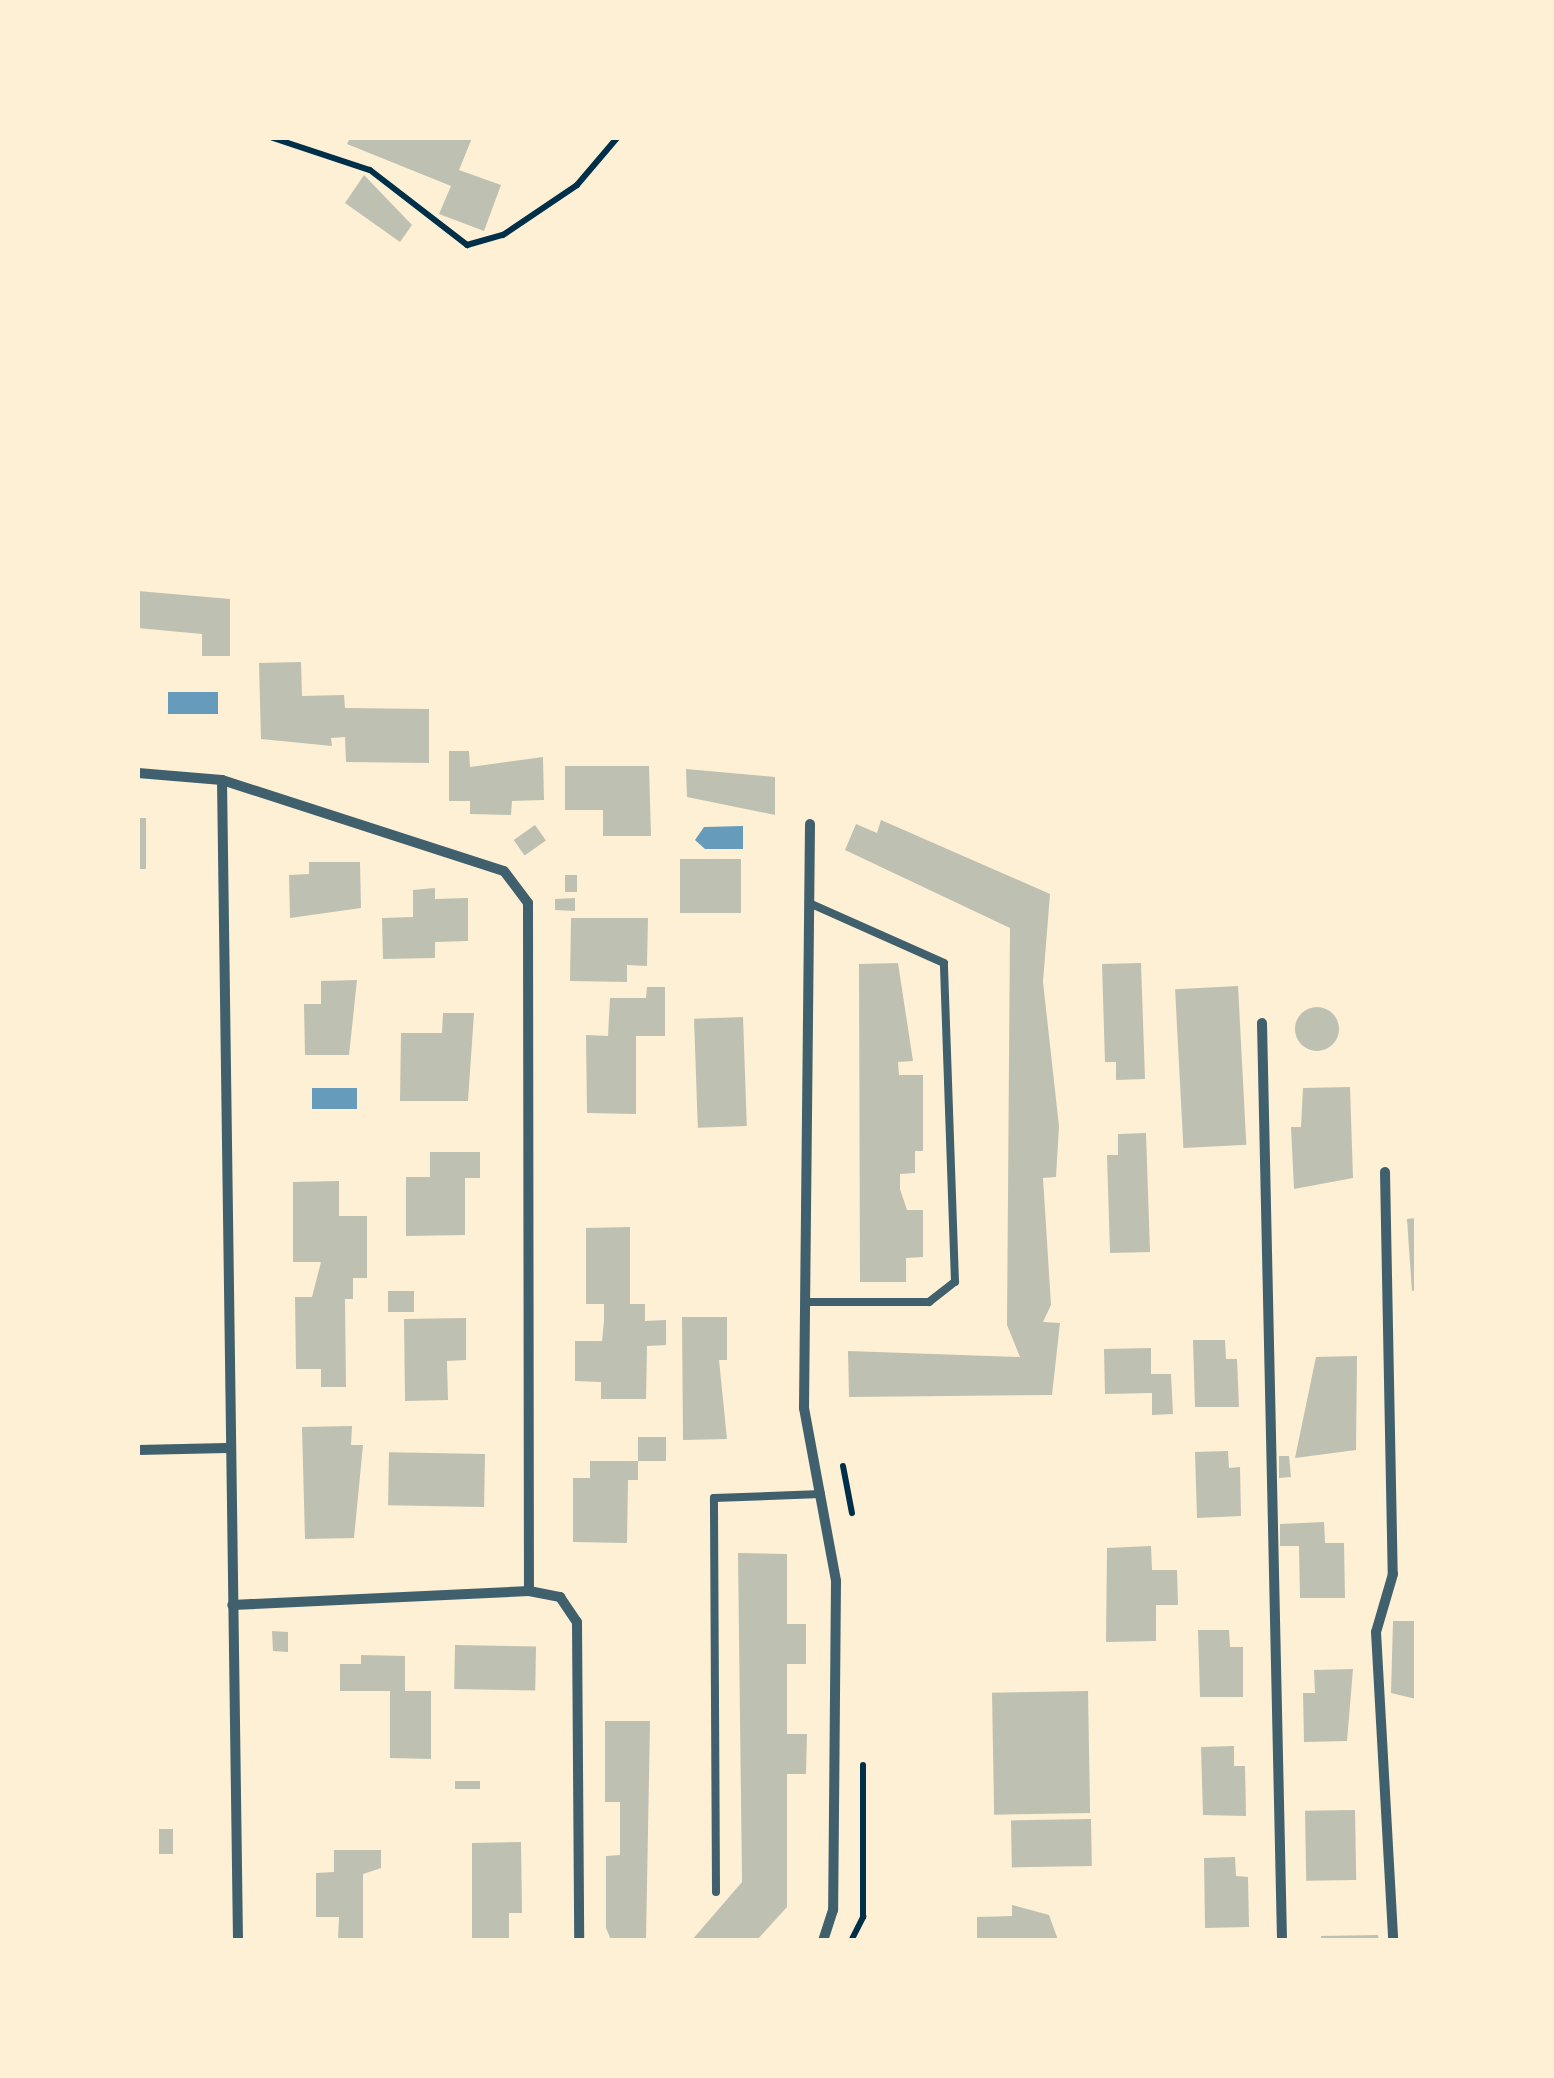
<!DOCTYPE html>
<style>
body{margin:0}
#map{position:relative;width:1554px;height:2078px;overflow:hidden;background:#fdf0d5;font-family:"Golos Text",sans-serif}
div>[style]{position:absolute}
.water>*{inset:0;background:#669bbc;transform-origin:0 0}
.building>*{inset:0;background:#bec0b2;transform-origin:0 0}
.round{border-radius:50%}
.path>*{height:6px;margin:-3px;padding:0 3px;transform-origin:3px;border-radius:3px;background:#003049}
.service>*{height:8px;margin:-4px;padding:0 4px;transform-origin:4px;border-radius:4px;background:#3f606c}
.minor>*{height:10px;margin:-5px;padding:0 5px;transform-origin:5px;border-radius:5px;background:#3f606c}
span{translate:-50% -50%;white-space:nowrap;text-align:center;line-height:1.15;-webkit-text-stroke:10px #fdf0d5;paint-order:stroke}
.frame{position:absolute;inset:0;border:140px solid #fdf0d5;pointer-events:none}
</style>
<div id="map">
<div class="water">
<i style="left:168px;top:692px;width:50px;height:22px"></i>
<i style="clip-path:polygon(743px 826px,743px 849px,705px 849px,695px 840px,704px 827px)"></i>
<i style="left:357px;top:1088px;width:21px;height:45px;rotate:90deg"></i>
</div>
<div class="building">
<i style="clip-path:polygon(350px 138px,472px 138px,459px 170px,501px 185px,484px 231px,439px 214px,451px 186px,347px 144px)"></i>
<i style="clip-path:polygon(364px 175px,412px 225px,400px 242px,345px 203px)"></i>
<i style="clip-path:polygon(138px 591px,230px 599px,230px 656px,202px 656px,202px 634px,138px 628px)"></i>
<i style="clip-path:polygon(301px 662px,302px 696px,344px 695px,345px 708px,429px 709px,429px 763px,346px 762px,345px 737px,331px 738px,332px 746px,261px 739px,259px 663px)"></i>
<i style="clip-path:polygon(449px 751px,469px 751px,470px 767px,543px 757px,544px 800px,512px 801px,511px 815px,470px 814px,470px 801px,449px 801px)"></i>
<i style="clip-path:polygon(565px 766px,649px 766px,651px 836px,603px 836px,603px 810px,565px 810px)"></i>
<i style="clip-path:polygon(686px 769px,775px 777px,775px 815px,687px 797px)"></i>
<i style="left:138px;top:818px;width:8px;height:51px"></i>
<i style="clip-path:polygon(881px 820px,1050px 894px,1043px 982px,1059px 1126px,1056px 1177px,1043px 1178px,1051px 1305px,1043px 1322px,1060px 1323px,1052px 1395px,849px 1397px,848px 1351px,1020px 1357px,1007px 1325px,1010px 928px,845px 850px,856px 824px,877px 833px)"></i>
<i style="left:535px;top:825px;width:19px;height:26px;rotate:55deg"></i>
<i style="left:680px;top:859px;width:61px;height:54px"></i>
<i style="clip-path:polygon(309px 862px,360px 862px,361px 908px,290px 918px,289px 875px,309px 874px)"></i>
<i style="left:565px;top:875px;width:12px;height:17px"></i>
<i style="clip-path:polygon(435px 888px,435px 899px,468px 898px,468px 941px,435px 942px,435px 958px,383px 959px,382px 918px,413px 917px,413px 890px)"></i>
<i style="clip-path:polygon(575px 898px,575px 911px,555px 910px,555px 899px)"></i>
<i style="clip-path:polygon(571px 918px,648px 918px,647px 966px,627px 965px,627px 982px,570px 981px)"></i>
<i style="clip-path:polygon(898px 963px,913px 1061px,898px 1062px,899px 1075px,923px 1075px,923px 1151px,915px 1151px,915px 1173px,900px 1174px,900px 1189px,907px 1210px,923px 1210px,923px 1257px,906px 1258px,906px 1282px,860px 1282px,859px 964px)"></i>
<i style="clip-path:polygon(1141px 963px,1145px 1079px,1116px 1080px,1116px 1062px,1105px 1062px,1102px 964px)"></i>
<i style="clip-path:polygon(357px 980px,349px 1055px,305px 1055px,304px 1004px,321px 1004px,321px 981px)"></i>
<i style="left:1238px;top:986px;width:159px;height:63px;rotate:87deg"></i>
<i style="clip-path:polygon(647px 987px,665px 987px,665px 1036px,636px 1036px,636px 1114px,587px 1113px,586px 1035px,608px 1036px,610px 998px,646px 998px)"></i>
<i class="round" style="left:1295px;top:1007px;width:44px;height:44px"></i>
<i style="clip-path:polygon(443px 1013px,474px 1013px,468px 1101px,400px 1101px,401px 1033px,442px 1033px)"></i>
<i style="left:743px;top:1017px;width:109px;height:49px;rotate:88deg"></i>
<i style="clip-path:polygon(1350px 1087px,1353px 1178px,1294px 1189px,1291px 1127px,1301px 1127px,1303px 1088px)"></i>
<i style="clip-path:polygon(1146px 1133px,1150px 1252px,1110px 1253px,1107px 1155px,1118px 1155px,1118px 1134px)"></i>
<i style="clip-path:polygon(430px 1152px,480px 1152px,480px 1178px,465px 1178px,465px 1235px,406px 1236px,406px 1177px,430px 1177px)"></i>
<i style="clip-path:polygon(339px 1181px,339px 1216px,367px 1216px,367px 1278px,353px 1278px,353px 1299px,345px 1299px,346px 1387px,321px 1387px,321px 1369px,296px 1369px,295px 1297px,312px 1297px,321px 1262px,293px 1262px,293px 1182px)"></i>
<i style="clip-path:polygon(1416px 1218px,1416px 1290px,1412px 1291px,1407px 1219px)"></i>
<i style="clip-path:polygon(630px 1227px,630px 1304px,645px 1304px,645px 1321px,666px 1320px,666px 1345px,647px 1346px,646px 1399px,601px 1399px,601px 1382px,575px 1381px,575px 1341px,602px 1341px,604px 1321px,604px 1304px,586px 1304px,586px 1228px)"></i>
<i style="left:414px;top:1291px;width:21px;height:26px;rotate:90deg"></i>
<i style="clip-path:polygon(682px 1317px,727px 1317px,727px 1360px,719px 1360px,727px 1439px,683px 1440px)"></i>
<i style="clip-path:polygon(466px 1318px,466px 1360px,447px 1361px,448px 1400px,405px 1401px,404px 1319px)"></i>
<i style="clip-path:polygon(1193px 1340px,1225px 1340px,1226px 1359px,1237px 1359px,1239px 1407px,1195px 1407px)"></i>
<i style="clip-path:polygon(1151px 1348px,1151px 1374px,1171px 1374px,1173px 1414px,1152px 1415px,1152px 1393px,1105px 1394px,1104px 1349px)"></i>
<i style="clip-path:polygon(1357px 1356px,1356px 1450px,1295px 1458px,1316px 1357px)"></i>
<i style="clip-path:polygon(352px 1426px,351px 1445px,363px 1445px,354px 1538px,305px 1539px,302px 1427px)"></i>
<i style="left:638px;top:1437px;width:28px;height:24px"></i>
<i style="clip-path:polygon(1228px 1451px,1229px 1468px,1240px 1467px,1241px 1516px,1197px 1518px,1195px 1452px)"></i>
<i style="left:485px;top:1454px;width:53px;height:96px;rotate:91deg"></i>
<i style="clip-path:polygon(1279px 1456px,1289px 1456px,1291px 1477px,1279px 1478px)"></i>
<i style="clip-path:polygon(590px 1461px,638px 1461px,638px 1480px,628px 1480px,627px 1543px,573px 1542px,573px 1478px,590px 1478px)"></i>
<i style="clip-path:polygon(1324px 1522px,1325px 1543px,1344px 1543px,1345px 1598px,1300px 1598px,1299px 1546px,1280px 1546px,1280px 1524px)"></i>
<i style="clip-path:polygon(1151px 1546px,1152px 1570px,1177px 1570px,1178px 1605px,1156px 1605px,1156px 1641px,1106px 1642px,1107px 1548px)"></i>
<i style="clip-path:polygon(738px 1553px,787px 1554px,787px 1624px,806px 1624px,806px 1664px,787px 1664px,787px 1734px,807px 1734px,806px 1774px,787px 1774px,787px 1907px,757px 1940px,692px 1940px,742px 1882px)"></i>
<i style="clip-path:polygon(1393px 1621px,1416px 1621px,1416px 1699px,1391px 1693px)"></i>
<i style="clip-path:polygon(1198px 1630px,1229px 1630px,1230px 1647px,1243px 1647px,1243px 1697px,1200px 1697px)"></i>
<i style="clip-path:polygon(272px 1631px,288px 1632px,288px 1652px,273px 1651px)"></i>
<i style="left:455px;top:1645px;width:81px;height:44px;rotate:1deg"></i>
<i style="clip-path:polygon(361px 1655px,405px 1656px,405px 1691px,431px 1691px,431px 1759px,390px 1758px,390px 1691px,340px 1691px,340px 1664px,361px 1664px)"></i>
<i style="clip-path:polygon(1353px 1669px,1347px 1741px,1304px 1742px,1303px 1693px,1315px 1693px,1314px 1670px)"></i>
<i style="left:1088px;top:1691px;width:122px;height:96px;rotate:89deg"></i>
<i style="clip-path:polygon(605px 1721px,650px 1721px,646px 1940px,611px 1940px,606px 1928px,606px 1856px,620px 1855px,620px 1802px,605px 1802px)"></i>
<i style="clip-path:polygon(1234px 1746px,1234px 1766px,1245px 1766px,1246px 1816px,1203px 1815px,1201px 1747px)"></i>
<i style="left:455px;top:1781px;width:25px;height:8px"></i>
<i style="left:1355px;top:1810px;width:70px;height:50px;rotate:89deg"></i>
<i style="left:1091px;top:1819px;width:47px;height:80px;rotate:89deg"></i>
<i style="left:159px;top:1829px;width:14px;height:25px"></i>
<i style="clip-path:polygon(521px 1842px,522px 1913px,509px 1913px,509px 1940px,472px 1940px,472px 1843px)"></i>
<i style="clip-path:polygon(334px 1850px,381px 1850px,381px 1868px,363px 1874px,363px 1939px,338px 1939px,339px 1917px,316px 1917px,316px 1873px,334px 1872px)"></i>
<i style="clip-path:polygon(1235px 1857px,1236px 1876px,1248px 1877px,1249px 1927px,1205px 1928px,1204px 1858px)"></i>
<i style="clip-path:polygon(1012px 1905px,1049px 1915px,1058px 1940px,977px 1940px,977px 1917px,1012px 1916px)"></i>
<i style="clip-path:polygon(1378px 1935px,1379px 1940px,1321px 1940px,1321px 1936px)"></i>
</div>
<div class="path">
<i style="left:273px;top:138px;width:102px;rotate:18.3deg"></i>
<i style="left:370px;top:170px;width:123px;rotate:37.7deg"></i>
<i style="left:467px;top:245px;width:37px;rotate:-16deg"></i>
<i style="left:503px;top:235px;width:89px;rotate:-34deg"></i>
<i style="left:577px;top:185px;width:62px;rotate:-49.6deg"></i>
<i style="left:843px;top:1466px;width:48px;rotate:79.2deg"></i>
<i style="left:852px;top:1939px;width:25px;rotate:-63deg"></i>
<i style="left:863px;top:1917px;width:152px;rotate:-90deg"></i>
</div>
<div class="service">
<i style="left:805px;top:1302px;width:124px"></i>
<i style="left:929px;top:1302px;width:33px;rotate:-38deg"></i>
<i style="left:955px;top:1282px;width:319px;rotate:-92deg"></i>
<i style="left:944px;top:963px;width:148px;rotate:-156deg"></i>
<i style="left:716px;top:1892px;width:394px;rotate:-90.3deg"></i>
<i style="left:714px;top:1498px;width:107px;rotate:-2.1deg"></i>
</div>
<div class="minor">
<i style="left:138px;top:773px;width:84px;rotate:4.8deg"></i>
<i style="left:222px;top:780px;width:296px;rotate:17.9deg"></i>
<i style="left:504px;top:871px;width:40px;rotate:53deg"></i>
<i style="left:528px;top:903px;width:688px;rotate:89.92deg"></i>
<i style="left:529px;top:1591px;width:297px;rotate:177.3deg"></i>
<i style="left:222px;top:780px;width:1160px;rotate:89.21deg"></i>
<i style="left:810px;top:824px;width:584px;rotate:90.59deg"></i>
<i style="left:804px;top:1408px;width:176px;rotate:79.5deg"></i>
<i style="left:836px;top:1581px;width:329px;rotate:90.5deg"></i>
<i style="left:833px;top:1910px;width:32px;rotate:108deg"></i>
<i style="left:1262px;top:1023px;width:917px;rotate:88.75deg"></i>
<i style="left:1385px;top:1172px;width:402px;rotate:88.9deg"></i>
<i style="left:1393px;top:1574px;width:60px;rotate:106.3deg"></i>
<i style="left:1376px;top:1632px;width:308px;rotate:86.8deg"></i>
<i style="left:138px;top:1450px;width:89px;rotate:-1.3deg"></i>
<i style="left:529px;top:1591px;width:32px;rotate:11deg"></i>
<i style="left:560px;top:1597px;width:30px;rotate:56deg"></i>
<i style="left:577px;top:1622px;width:318px;rotate:89.6deg"></i>
</div>
<div class="frame"></div>
</div>
